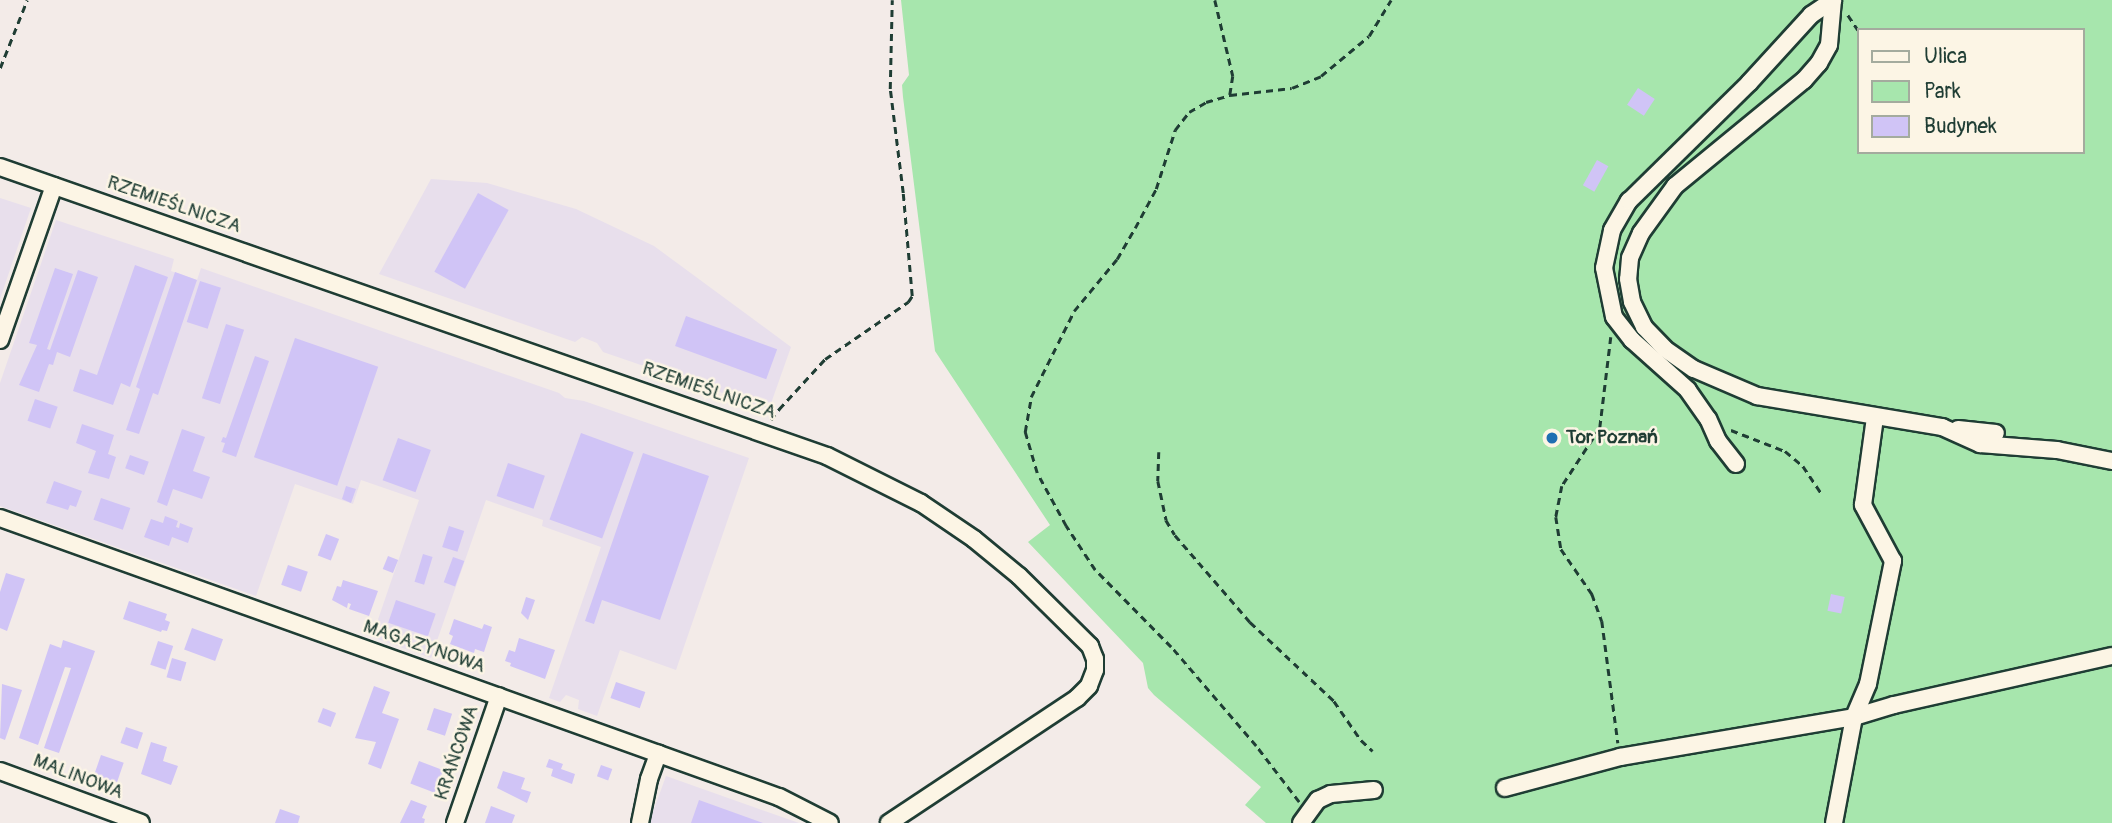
<!DOCTYPE html>
<meta charset="utf-8">
<style>
body{margin:0}
#map{position:relative;width:2112px;height:823px;overflow:hidden;background:#f3ebe8;font-family:Pangolin,sans-serif}
div>[style]{position:absolute}
.built>*{inset:0;background:#e8dfec}
.green>*{inset:0;background:#a7e6ad}
.building>*{inset:0;background:#d0c4f6;transform-origin:0 0}
.path>*{height:2.5px;margin-top:-1.25px;transform-origin:0;background:repeating-linear-gradient(90deg,#1f3d34 0 7px,transparent 0 12px)}
.roads{filter:drop-shadow(2px 0 #1f3d34) drop-shadow(-2px 0 #1f3d34) drop-shadow(0 2px #1f3d34) drop-shadow(0 -2px #1f3d34)}
.minor>*{height:16px;margin:-8px;padding:0 8px;transform-origin:8px;border-radius:8px;background:#fcf5e5}
.dots>*{width:19px;height:19px;translate:-50% -50%;box-sizing:border-box;border:4px solid #fcf5e5;border-radius:50%}
span{translate:-50% -50%;white-space:nowrap;text-align:center;line-height:1.15;-webkit-text-stroke:5px #fcf5e5;paint-order:stroke}
.street-label{font-size:19px;color:#1f3d34}
.poi-label{font-size:19px;color:#1f3d34;font-weight:700}
.left{translate:0 -50%;text-align:left}
.legend{position:absolute;left:1857px;top:28px;width:228px;height:126px;box-sizing:border-box;background:#fcf5e5;border:2px solid #a4ab9e;margin:0;padding:9px 12px;list-style:none;font-size:21px;color:#1f3d34}
.legend li{display:flex;align-items:center;gap:14px;height:35px}
.legend b{width:35px;border:2px solid #a4ab9e}
</style>
<div id="map">
<div class="built">
<i style="clip-path:polygon(431px 179px,487px 183px,576px 209px,654px 246px,791px 347px,769px 409px,603px 352px,597px 343px,582px 337px,575px 342px,379px 274px)"></i>
<i style="clip-path:polygon(0 198px,31px 208px,0 299px)"></i>
<i style="clip-path:polygon(56px 220px,174px 259px,171px 271px,197px 280px,201px 268px,559px 393px,565px 398px,584px 401px,749px 458px,676px 670px,620px 650px,597px 716px,578px 709px,579px 700px,566px 695px,560px 702px,549px 698px,601px 547px,542px 526px,543px 520px,486px 500px,431px 658px,372px 637px,419px 500px,361px 480px,353px 504px,295px 484px,256px 596px,0 506px,0 383px)"></i>
<i style="clip-path:polygon(666px 776px,799px 823px,649px 823px)"></i>
</div>
<div class="green">
<i style="clip-path:polygon(evenodd,901px 0,2112px 0,2112px 823px,1266px 823px,1245px 805px,1261px 787px,1154px 695px,1148px 688px,1143px 663px,1028px 542px,1050px 525px,935px 351px,903px 97px,902px 85px,909px 75px,901px 0,1858px 30px,2082px 30px,2082px 152px,1858px 152px,1858px 30px)"></i>
</div>
<div class="building">
<i style="left:1638px;top:88px;width:20px;height:20px;rotate:33deg"></i>
<i style="left:1597px;top:160px;width:13px;height:29px;rotate:29deg"></i>
<i style="left:478px;top:193px;width:35px;height:90px;rotate:29deg"></i>
<i style="clip-path:polygon(135px 265px,168px 277px,130px 387px,121px 383px,113px 405px,73px 391px,80px 369px,97px 375px)"></i>
<i style="clip-path:polygon(55px 268px,73px 274px,47px 349px,50px 350px,78px 270px,98px 277px,70px 357px,57px 352px,53px 365px,49px 364px,39px 392px,19px 385px,37px 345px,29px 343px)"></i>
<i style="clip-path:polygon(175px 272px,197px 280px,158px 395px,153px 393px,139px 434px,126px 430px,140px 389px,136px 387px)"></i>
<i style="left:200px;top:281px;width:22px;height:43px;rotate:18deg"></i>
<i style="left:686px;top:316px;width:97px;height:32px;rotate:20deg"></i>
<i style="left:226px;top:324px;width:19px;height:78px;rotate:18deg"></i>
<i style="left:295px;top:338px;width:88px;height:126px;rotate:19deg"></i>
<i style="clip-path:polygon(255px 356px,269px 361px,236px 457px,222px 452px,225px 443px,221px 442px,223px 437px,226px 438px)"></i>
<i style="left:35px;top:399px;width:24px;height:23px;rotate:19deg"></i>
<i style="clip-path:polygon(82px 424px,114px 435px,108px 454px,116px 457px,109px 479px,88px 473px,96px 451px,76px 443px)"></i>
<i style="clip-path:polygon(182px 429px,205px 437px,193px 471px,210px 477px,202px 499px,173px 489px,167px 506px,157px 502px)"></i>
<i style="left:581px;top:433px;width:56px;height:92px;rotate:20deg"></i>
<i style="left:398px;top:438px;width:35px;height:45px;rotate:20deg"></i>
<i style="clip-path:polygon(643px 453px,709px 476px,660px 620px,602px 600px,594px 624px,585px 621px)"></i>
<i style="left:130px;top:455px;width:20px;height:14px;rotate:20deg"></i>
<i style="left:508px;top:463px;width:39px;height:35px;rotate:19deg"></i>
<i style="clip-path:polygon(54px 481px,82px 491px,76px 507px,70px 505px,68px 510px,46px 503px)"></i>
<i style="clip-path:polygon(346px 486px,356px 489px,351px 503px,342px 499px)"></i>
<i style="left:101px;top:498px;width:31px;height:23px;rotate:19deg"></i>
<i style="clip-path:polygon(165px 516px,178px 521px,176px 527px,179px 528px,180px 523px,193px 528px,188px 543px,172px 537px,169px 546px,144px 537px,151px 519px,163px 523px)"></i>
<i style="left:449px;top:526px;width:16px;height:22px;rotate:18deg"></i>
<i style="left:326px;top:534px;width:14px;height:23px;rotate:21deg"></i>
<i style="left:423px;top:554px;width:10px;height:29px;rotate:17deg"></i>
<i style="left:388px;top:556px;width:11px;height:14px;rotate:22deg"></i>
<i style="left:453px;top:557px;width:12px;height:27px;rotate:20deg"></i>
<i style="left:288px;top:565px;width:21px;height:21px;rotate:19deg"></i>
<i style="clip-path:polygon(6px 573px,25px 579px,7px 631px,0 628px,0 592px)"></i>
<i style="clip-path:polygon(343px 580px,378px 591px,369px 616px,349px 609px,351px 604px,348px 603px,347px 608px,332px 600px,337px 586px,341px 587px)"></i>
<i style="left:1831px;top:594px;width:14px;height:17px;rotate:12deg"></i>
<i style="clip-path:polygon(526px 597px,535px 600px,528px 620px,521px 613px)"></i>
<i style="left:396px;top:600px;width:42px;height:24px;rotate:19deg"></i>
<i style="clip-path:polygon(129px 601px,167px 614px,165px 620px,170px 622px,167px 631px,162px 630px,161px 632px,123px 619px)"></i>
<i style="clip-path:polygon(454px 619px,482px 629px,484px 624px,492px 627px,484px 652px,475px 649px,474px 653px,450px 644px,453px 636px,449px 634px)"></i>
<i style="left:192px;top:628px;width:33px;height:23px;rotate:20deg"></i>
<i style="clip-path:polygon(519px 638px,555px 650px,545px 679px,510px 666px,511px 663px,505px 661px,509px 650px,515px 652px)"></i>
<i style="clip-path:polygon(63px 640px,95px 651px,59px 753px,44px 748px,71px 668px,65px 667px,38px 745px,19px 738px,50px 644px,61px 648px)"></i>
<i style="left:158px;top:641px;width:16px;height:25px;rotate:18deg"></i>
<i style="left:172px;top:658px;width:15px;height:20px;rotate:16deg"></i>
<i style="left:616px;top:682px;width:31px;height:17px;rotate:19deg"></i>
<i style="clip-path:polygon(2px 684px,22px 690px,5px 740px,0 738px)"></i>
<i style="clip-path:polygon(374px 686px,390px 692px,382px 713px,399px 719px,381px 769px,368px 764px,376px 742px,355px 738px)"></i>
<i style="left:323px;top:708px;width:14px;height:15px;rotate:21deg"></i>
<i style="left:434px;top:708px;width:19px;height:23px;rotate:18deg"></i>
<i style="left:126px;top:727px;width:18px;height:17px;rotate:19deg"></i>
<i style="clip-path:polygon(151px 742px,167px 747px,163px 761px,178px 766px,171px 785px,141px 774px)"></i>
<i style="left:101px;top:755px;width:24px;height:21px;rotate:19deg"></i>
<i style="clip-path:polygon(549px 759px,563px 764px,561px 769px,575px 774px,572px 784px,551px 776px,553px 769px,546px 767px)"></i>
<i style="left:419px;top:761px;width:26px;height:24px;rotate:21deg"></i>
<i style="left:601px;top:765px;width:12px;height:12px;rotate:20deg"></i>
<i style="clip-path:polygon(503px 771px,525px 778px,521px 789px,531px 792px,527px 803px,497px 788px)"></i>
<i style="clip-path:polygon(411px 800px,427px 806px,422px 818px,425px 819px,424px 823px,400px 823px)"></i>
<i style="clip-path:polygon(699px 800px,763px 823px,691px 823px)"></i>
<i style="clip-path:polygon(491px 806px,515px 815px,512px 823px,485px 823px)"></i>
<i style="clip-path:polygon(280px 809px,300px 816px,298px 823px,275px 823px)"></i>
</div>
<div class="path">
<i style="left:1215px;top:0;width:78px;rotate:76.7deg"></i>
<i style="left:1233px;top:76px;width:19px;rotate:99deg"></i>
<i style="left:1848px;top:15px;width:18px;rotate:56deg"></i>
<i style="left:0;top:68px;width:73px;rotate:-68.3deg"></i>
<i style="left:1611px;top:337px;width:92px;rotate:96.9deg"></i>
<i style="left:1600px;top:428px;width:69px;rotate:123.2deg"></i>
<i style="left:1562px;top:486px;width:32px;rotate:101deg"></i>
<i style="left:1556px;top:517px;width:32px;rotate:81deg"></i>
<i style="left:1561px;top:549px;width:55px;rotate:55.4deg"></i>
<i style="left:1592px;top:594px;width:29px;rotate:70deg"></i>
<i style="left:1602px;top:621px;width:123px;rotate:82.5deg"></i>
<i style="left:771px;top:420px;width:14px;rotate:-54deg"></i>
<i style="left:779px;top:409px;width:68px;rotate:-47.4deg"></i>
<i style="left:825px;top:359px;width:101px;rotate:-34.5deg"></i>
<i style="left:908px;top:302px;width:7px;rotate:-56deg"></i>
<i style="left:912px;top:296px;width:103px;rotate:-95deg"></i>
<i style="left:903px;top:193px;width:105px;rotate:-97.1deg"></i>
<i style="left:890px;top:89px;width:89px;rotate:-88.7deg"></i>
<i style="left:1731px;top:430px;width:58px;rotate:21.3deg"></i>
<i style="left:1785px;top:451px;width:23px;rotate:40deg"></i>
<i style="left:1803px;top:466px;width:34px;rotate:56deg"></i>
<i style="left:1159px;top:452px;width:29px;rotate:92deg"></i>
<i style="left:1158px;top:481px;width:40px;rotate:78deg"></i>
<i style="left:1166px;top:520px;width:17px;rotate:59deg"></i>
<i style="left:1175px;top:535px;width:115px;rotate:49.2deg"></i>
<i style="left:1250px;top:622px;width:115px;rotate:43.2deg"></i>
<i style="left:1334px;top:701px;width:47px;rotate:55.3deg"></i>
<i style="left:1361px;top:740px;width:16px;rotate:43deg"></i>
<i style="left:1299px;top:802px;width:71px;rotate:-127.5deg"></i>
<i style="left:1256px;top:746px;width:130px;rotate:-130.6deg"></i>
<i style="left:1171px;top:647px;width:108px;rotate:-134.6deg"></i>
<i style="left:1095px;top:570px;width:53px;rotate:-123.4deg"></i>
<i style="left:1066px;top:526px;width:60px;rotate:-118.7deg"></i>
<i style="left:1037px;top:473px;width:43px;rotate:-106.3deg"></i>
<i style="left:1025px;top:432px;width:36px;rotate:-80deg"></i>
<i style="left:1031px;top:397px;width:96px;rotate:-63.4deg"></i>
<i style="left:1074px;top:311px;width:67px;rotate:-50.4deg"></i>
<i style="left:1117px;top:259px;width:36px;rotate:-60deg"></i>
<i style="left:1135px;top:228px;width:44px;rotate:-61.7deg"></i>
<i style="left:1156px;top:189px;width:62px;rotate:-72.1deg"></i>
<i style="left:1175px;top:130px;width:23px;rotate:-52deg"></i>
<i style="left:1189px;top:112px;width:20px;rotate:-30deg"></i>
<i style="left:1206px;top:102px;width:25px;rotate:-16deg"></i>
<i style="left:1230px;top:95px;width:62px;rotate:-6.4deg"></i>
<i style="left:1292px;top:88px;width:31px;rotate:-22deg"></i>
<i style="left:1321px;top:76px;width:62px;rotate:-39.8deg"></i>
<i style="left:1369px;top:36px;width:42px;rotate:-58.6deg"></i>
</div>
<div class="roads">
<div class="minor">
<i style="left:1833px;top:0;width:45px;rotate:95.1deg"></i>
<i style="left:1829px;top:45px;width:21px;rotate:119deg"></i>
<i style="left:1819px;top:63px;width:23px;rotate:131deg"></i>
<i style="left:1804px;top:80px;width:167px;rotate:140.6deg"></i>
<i style="left:1675px;top:186px;width:58px;rotate:125.9deg"></i>
<i style="left:1641px;top:233px;width:27px;rotate:114deg"></i>
<i style="left:1630px;top:258px;width:21px;rotate:95deg"></i>
<i style="left:1628px;top:279px;width:23px;rotate:80deg"></i>
<i style="left:1632px;top:302px;width:28px;rotate:64deg"></i>
<i style="left:1644px;top:327px;width:30px;rotate:46deg"></i>
<i style="left:1665px;top:349px;width:35px;rotate:35deg"></i>
<i style="left:1694px;top:369px;width:69px;rotate:23.2deg"></i>
<i style="left:1757px;top:396px;width:188px;rotate:9.5deg"></i>
<i style="left:1942px;top:427px;width:42px;rotate:24.1deg"></i>
<i style="left:1980px;top:444px;width:77px;rotate:4.5deg"></i>
<i style="left:2057px;top:450px;width:56px;rotate:11.3deg"></i>
<i style="left:0;top:167px;width:876px;rotate:19.26deg"></i>
<i style="left:827px;top:456px;width:105px;rotate:26.6deg"></i>
<i style="left:921px;top:503px;width:64px;rotate:34.2deg"></i>
<i style="left:974px;top:539px;width:58px;rotate:39.4deg"></i>
<i style="left:1019px;top:576px;width:100px;rotate:44.6deg"></i>
<i style="left:1090px;top:646px;width:14px;rotate:69deg"></i>
<i style="left:1095px;top:659px;width:11px;rotate:90deg"></i>
<i style="left:1095px;top:670px;width:17px;rotate:111deg"></i>
<i style="left:1089px;top:686px;width:17px;rotate:135deg"></i>
<i style="left:1077px;top:698px;width:226px;rotate:146.4deg"></i>
<i style="left:0;top:340px;width:163px;rotate:-70.7deg"></i>
<i style="left:1958px;top:429px;width:38px;rotate:6deg"></i>
<i style="left:1736px;top:464px;width:29px;rotate:-128deg"></i>
<i style="left:1718px;top:441px;width:24px;rotate:-114deg"></i>
<i style="left:1708px;top:419px;width:35px;rotate:-125deg"></i>
<i style="left:1688px;top:390px;width:75px;rotate:-138.2deg"></i>
<i style="left:1632px;top:340px;width:29px;rotate:-128deg"></i>
<i style="left:1614px;top:317px;width:50px;rotate:-101.5deg"></i>
<i style="left:1604px;top:268px;width:39px;rotate:-78deg"></i>
<i style="left:1612px;top:230px;width:34px;rotate:-60deg"></i>
<i style="left:1629px;top:201px;width:168px;rotate:-44.5deg"></i>
<i style="left:1749px;top:83px;width:92px;rotate:-47.6deg"></i>
<i style="left:1811px;top:15px;width:27px;rotate:-34deg"></i>
<i style="left:0;top:518px;width:827px;rotate:19.71deg"></i>
<i style="left:779px;top:797px;width:57px;rotate:27deg"></i>
<i style="left:0;top:771px;width:150px;rotate:20.2deg"></i>
<i style="left:1505px;top:788px;width:119px;rotate:-15.1deg"></i>
<i style="left:1620px;top:757px;width:237px;rotate:-9.7deg"></i>
<i style="left:1854px;top:717px;width:42px;rotate:-16.7deg"></i>
<i style="left:1894px;top:705px;width:223px;rotate:-12.7deg"></i>
<i style="left:455px;top:823px;width:134px;rotate:-70.9deg"></i>
<i style="left:640px;top:823px;width:45px;rotate:-78.4deg"></i>
<i style="left:649px;top:779px;width:27px;rotate:-70deg"></i>
<i style="left:1301px;top:823px;width:29px;rotate:-54deg"></i>
<i style="left:1318px;top:800px;width:14px;rotate:-25deg"></i>
<i style="left:1331px;top:794px;width:43px;rotate:-5.3deg"></i>
<i style="left:1834px;top:823px;width:108px;rotate:-79.3deg"></i>
<i style="left:1854px;top:717px;width:36px;rotate:-67deg"></i>
<i style="left:1868px;top:684px;width:126px;rotate:-78.5deg"></i>
<i style="left:1893px;top:561px;width:64px;rotate:-118.2deg"></i>
<i style="left:1863px;top:505px;width:89px;rotate:-82.2deg"></i>
</div>
</div>
<div class="dots">
<i style="left:1552px;top:438px;background:#1f6fb2"></i>
</div>
<div class="street-label">
<span style="left:174px;top:205px;rotate:19deg">RZEMIEŚLNICZA</span>
<span style="left:709px;top:391px;rotate:19deg">RZEMIEŚLNICZA</span>
<span style="left:424px;top:647px;rotate:19deg">MAGAZYNOWA</span>
<span style="left:457px;top:753px;rotate:-71deg">KRAŃCOWA</span>
<span style="left:78px;top:777px;rotate:21deg">MALINOWA</span>
</div>
<div class="poi-label">
<span class="left" style="left:1566px;top:438px">Tor Poznań</span>
</div>
<ul class="legend">
<li><b style="height:9px;background:#fcf5e5"></b>Ulica</li>
<li><b style="height:19px;background:#a7e6ad"></b>Park</li>
<li><b style="height:19px;background:#d0c4f6"></b>Budynek</li>
</ul>
</div>
